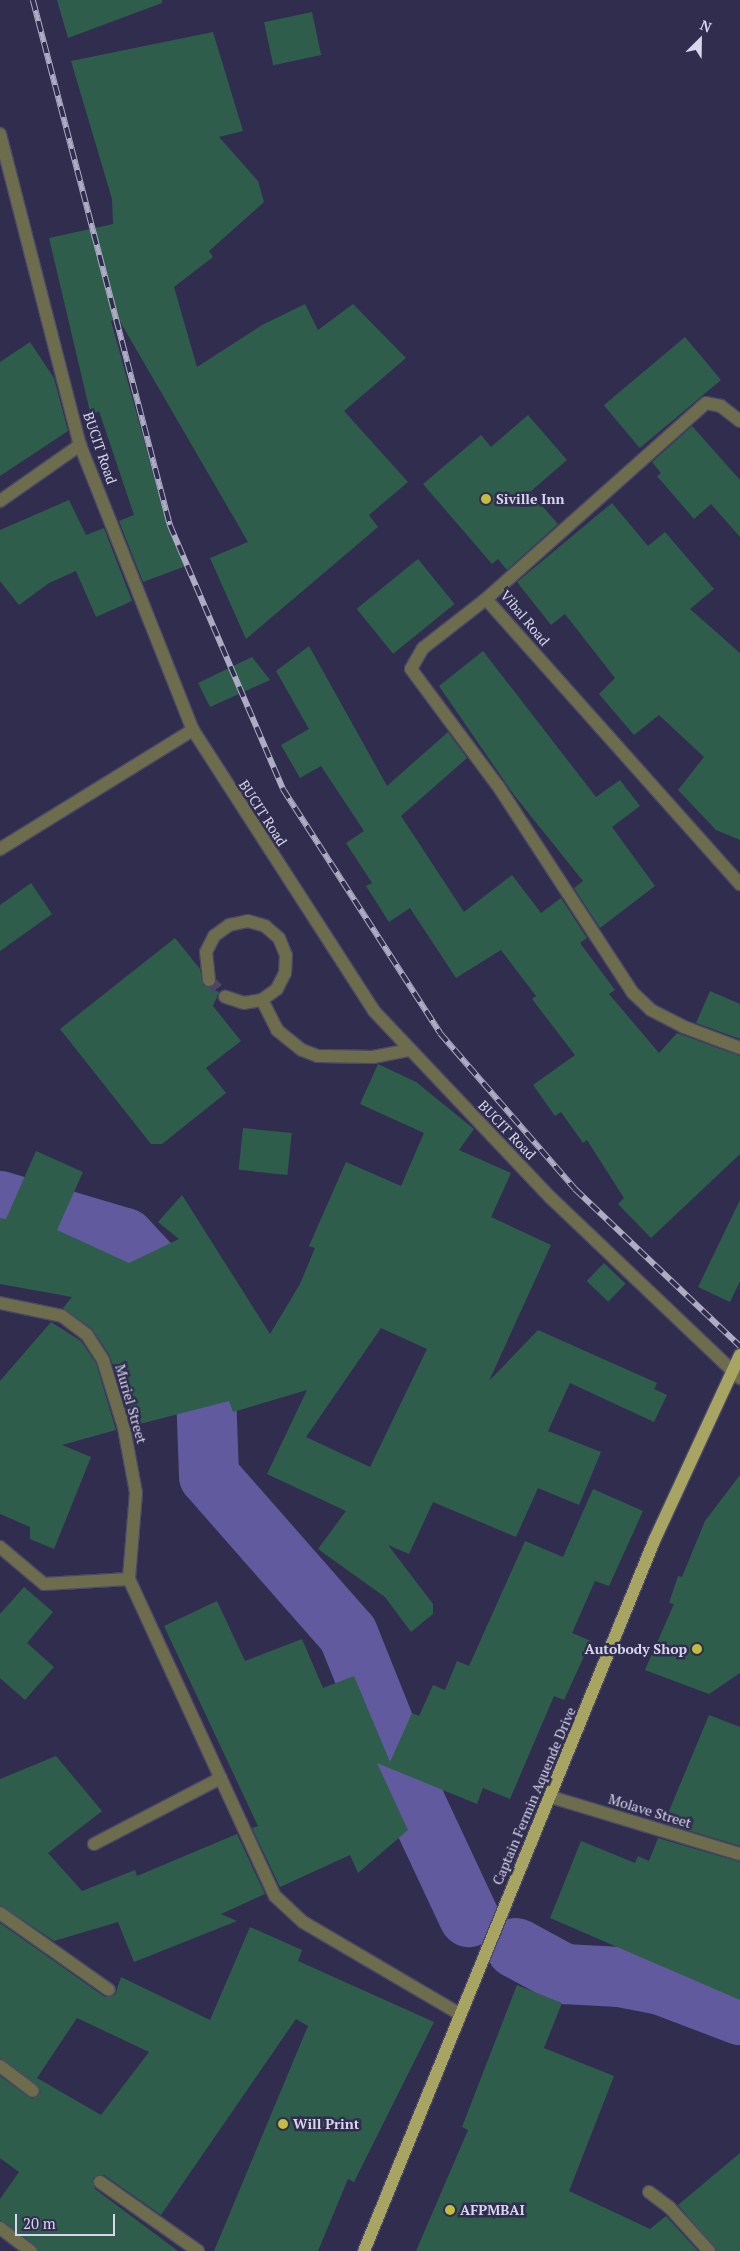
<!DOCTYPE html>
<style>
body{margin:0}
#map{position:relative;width:740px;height:2251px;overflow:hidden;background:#312d4f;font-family:"PT Serif",serif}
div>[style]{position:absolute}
.river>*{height:60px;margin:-30px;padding:0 30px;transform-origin:30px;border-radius:30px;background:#615a9e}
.building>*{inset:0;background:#2f5d4c;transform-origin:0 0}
.minor-tunnel>*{height:12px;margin-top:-6px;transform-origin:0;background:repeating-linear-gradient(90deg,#4a4667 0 12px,transparent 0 18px)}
.roads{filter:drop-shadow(1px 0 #4c4868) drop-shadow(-1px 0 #4c4868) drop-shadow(0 1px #4c4868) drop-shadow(0 -1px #4c4868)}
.minor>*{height:12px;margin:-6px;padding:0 6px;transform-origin:6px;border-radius:6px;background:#6d6c4c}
.major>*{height:12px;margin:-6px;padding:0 6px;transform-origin:6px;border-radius:6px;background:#a7a561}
.rail>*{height:5.5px;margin-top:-2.75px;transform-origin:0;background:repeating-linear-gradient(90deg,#312d4f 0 11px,#aeacc5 0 22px);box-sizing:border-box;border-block:1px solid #aeacc5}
.dots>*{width:14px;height:14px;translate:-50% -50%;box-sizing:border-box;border:2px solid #312d4f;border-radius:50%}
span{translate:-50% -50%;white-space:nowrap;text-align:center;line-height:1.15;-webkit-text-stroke:5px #312d4f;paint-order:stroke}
.street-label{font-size:14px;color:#d7d6ec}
.poi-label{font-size:14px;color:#d7d6ec;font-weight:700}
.left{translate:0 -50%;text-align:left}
.right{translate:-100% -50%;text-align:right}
.north{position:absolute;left:675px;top:15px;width:50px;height:50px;-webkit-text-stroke:4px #312d4f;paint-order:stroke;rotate:23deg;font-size:14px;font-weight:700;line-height:20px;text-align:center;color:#d7d6ec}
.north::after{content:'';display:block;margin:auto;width:18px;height:22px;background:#d7d6ec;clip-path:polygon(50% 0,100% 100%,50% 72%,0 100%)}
.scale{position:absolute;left:15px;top:2214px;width:100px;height:22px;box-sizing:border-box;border:2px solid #d7d6ec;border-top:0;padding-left:6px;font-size:15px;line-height:18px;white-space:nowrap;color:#d7d6ec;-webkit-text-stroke:4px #312d4f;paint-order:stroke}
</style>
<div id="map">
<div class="river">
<i style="left:0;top:1201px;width:130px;rotate:16.5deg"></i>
<i style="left:125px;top:1238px;width:42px;rotate:46.9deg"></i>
<i style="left:154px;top:1269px;width:68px;rotate:58.2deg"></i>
<i style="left:190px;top:1327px;width:35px;rotate:75deg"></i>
<i style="left:199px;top:1361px;width:33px;rotate:78deg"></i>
<i style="left:206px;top:1393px;width:83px;rotate:87.9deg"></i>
<i style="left:209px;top:1476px;width:210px;rotate:48.7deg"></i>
<i style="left:348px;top:1634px;width:183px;rotate:68.2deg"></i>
<i style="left:416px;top:1804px;width:125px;rotate:64.9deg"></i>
<i style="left:516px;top:1948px;width:55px;rotate:28.4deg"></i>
<i style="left:564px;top:1974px;width:56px;rotate:3.1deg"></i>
<i style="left:620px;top:1977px;width:42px;rotate:11deg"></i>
<i style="left:661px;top:1985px;width:85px;rotate:20.8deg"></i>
</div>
<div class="building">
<i style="clip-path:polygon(57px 0,162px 0,162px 3px,68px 38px)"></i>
<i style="left:312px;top:12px;width:44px;height:49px;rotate:78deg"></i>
<i style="clip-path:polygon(213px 32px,243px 131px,219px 137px,258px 181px,264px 202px,209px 251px,213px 257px,174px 287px,197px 367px,262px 325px,305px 304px,318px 330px,353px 304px,406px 358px,344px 411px,408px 482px,369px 515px,378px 527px,246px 639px,210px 558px,248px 542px,118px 318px,111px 321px,160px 498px,186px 566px,143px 582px,119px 521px,134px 515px,99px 411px,91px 416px,49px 238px,113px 224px,112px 199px,71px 61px)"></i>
<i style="left:685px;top:337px;width:56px;height:106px;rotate:50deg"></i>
<i style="clip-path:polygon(30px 342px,54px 378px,68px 431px,0 476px,0 362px)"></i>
<i style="clip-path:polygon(528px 415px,567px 460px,530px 492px,558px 524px,507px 570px,498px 559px,492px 564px,423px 484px,481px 435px,491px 447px)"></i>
<i style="clip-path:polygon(692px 426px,740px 480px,740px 537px,711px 504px,694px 519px,657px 476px,661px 473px,652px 462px)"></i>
<i style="clip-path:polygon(69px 500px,86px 535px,104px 528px,132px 601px,96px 617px,76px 571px,49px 583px,19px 605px,0 581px,0 530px)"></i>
<i style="clip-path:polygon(612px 503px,648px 546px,665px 532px,714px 589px,690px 609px,740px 653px,740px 840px,716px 830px,678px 790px,704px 757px,659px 715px,634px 735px,599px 694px,615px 678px,565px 614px,551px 625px,517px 582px)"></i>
<i style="left:418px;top:559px;width:58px;height:79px;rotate:51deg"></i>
<i style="clip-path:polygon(309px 646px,387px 786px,448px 732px,467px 758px,401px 816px,464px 912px,512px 875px,541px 913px,561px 898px,587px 938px,580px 943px,615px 990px,609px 994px,659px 1053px,677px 1033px,740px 1056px,740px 1154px,651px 1238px,618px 1204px,624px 1198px,587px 1140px,583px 1143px,561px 1112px,555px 1116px,533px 1085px,575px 1055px,532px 999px,536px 996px,501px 950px,456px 978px,410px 908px,389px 922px,366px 886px,372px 883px,346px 843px,364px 831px,321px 766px,300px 778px,281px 745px,309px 729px,276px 671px)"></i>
<i style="clip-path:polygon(483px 651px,596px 797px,620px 780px,640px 806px,612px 827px,655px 886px,600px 928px,574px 888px,583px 881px,514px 795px,439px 686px)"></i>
<i style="clip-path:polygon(252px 657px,270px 680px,210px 707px,198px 683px)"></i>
<i style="clip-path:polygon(31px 883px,52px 914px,0 951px,0 905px)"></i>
<i style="clip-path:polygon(175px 938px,200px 969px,203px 985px,219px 992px,213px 1006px,241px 1041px,206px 1068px,226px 1093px,162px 1144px,151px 1144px,60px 1029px)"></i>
<i style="clip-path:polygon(710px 991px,740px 1004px,740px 1039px,696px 1023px)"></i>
<i style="clip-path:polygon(evenodd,378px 1064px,416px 1082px,474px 1129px,459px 1150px,511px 1173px,491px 1217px,551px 1245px,489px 1381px,538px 1330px,657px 1383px,654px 1389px,667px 1395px,654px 1422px,570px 1383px,548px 1431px,601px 1452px,579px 1505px,538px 1488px,516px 1537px,433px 1502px,409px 1554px,388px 1545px,433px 1604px,433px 1614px,411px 1632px,385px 1597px,318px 1549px,346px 1511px,267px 1474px,307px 1390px,233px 1412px,229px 1401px,132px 1426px,110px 1356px,92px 1329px,63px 1308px,72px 1297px,0 1284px,0 1218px,6px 1219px,36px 1151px,83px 1172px,57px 1230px,129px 1263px,179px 1239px,158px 1222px,182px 1195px,270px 1334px,300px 1284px,315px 1248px,309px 1246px,346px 1162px,401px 1186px,424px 1133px,360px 1104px,378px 1064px,381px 1328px,427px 1349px,370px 1467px,306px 1437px,381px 1328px)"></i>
<i style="left:243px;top:1128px;width:49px;height:42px;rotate:6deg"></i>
<i style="clip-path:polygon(740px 1200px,740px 1281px,730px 1302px,698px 1287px)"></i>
<i style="left:604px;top:1263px;width:30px;height:25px;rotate:44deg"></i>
<i style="clip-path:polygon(51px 1322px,81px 1341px,96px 1363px,116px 1430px,62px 1445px,91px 1457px,54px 1549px,30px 1539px,30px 1527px,0 1514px,0 1381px)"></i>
<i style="clip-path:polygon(740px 1475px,740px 1673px,709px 1694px,645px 1670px,674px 1604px,669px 1603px,678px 1576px,682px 1577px,705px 1521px)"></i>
<i style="clip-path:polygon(593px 1489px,643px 1511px,609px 1586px,595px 1581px,572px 1633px,591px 1641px,564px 1700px,554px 1696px,510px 1799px,483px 1788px,477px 1804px,377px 1763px,408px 1830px,358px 1873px,350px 1855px,280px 1887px,252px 1828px,258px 1826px,164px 1626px,217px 1601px,245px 1661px,302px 1639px,323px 1688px,354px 1676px,390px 1762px,412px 1713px,419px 1716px,433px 1685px,445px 1690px,457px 1661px,469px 1666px,525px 1541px,563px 1557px)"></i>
<i style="clip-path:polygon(24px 1587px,53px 1612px,27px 1643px,54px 1667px,25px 1700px,0 1678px,0 1614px)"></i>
<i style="clip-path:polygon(709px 1715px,740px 1727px,740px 1846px,664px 1823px)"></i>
<i style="clip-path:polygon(56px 1756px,102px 1811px,48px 1853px,82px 1891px,135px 1870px,137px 1876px,237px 1834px,265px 1894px,221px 1914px,237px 1921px,134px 1962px,118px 1922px,54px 1941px,0 1905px,0 1779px)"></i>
<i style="clip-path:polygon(658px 1838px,740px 1862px,740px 2000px,550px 1918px,581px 1841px,635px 1863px,638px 1856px,649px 1861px)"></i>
<i style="clip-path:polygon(evenodd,0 1923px,105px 1997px,115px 1995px,121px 1977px,210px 2020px,250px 1927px,302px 1950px,298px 1961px,434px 2022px,354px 2182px,348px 2179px,318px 2251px,214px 2251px,308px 2026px,296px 2019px,161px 2215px,104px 2175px,93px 2178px,95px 2189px,178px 2251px,39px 2251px,0 2220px,0 2199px,19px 2172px,0 2158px,0 2076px,32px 2099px,41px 2092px,0 2058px,0 1923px,77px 2018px,149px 2052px,101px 2115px,37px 2078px,77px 2018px)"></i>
<i style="clip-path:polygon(517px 1985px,562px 2003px,544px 2048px,614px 2076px,569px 2191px,650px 2229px,666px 2216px,698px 2251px,416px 2251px,468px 2130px,462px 2127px)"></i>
<i style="clip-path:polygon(740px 2153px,740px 2251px,717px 2251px,678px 2205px)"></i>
</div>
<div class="minor-tunnel">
<i style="left:209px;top:980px;width:23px;rotate:47deg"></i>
</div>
<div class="roads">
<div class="minor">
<i style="left:0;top:134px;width:321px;rotate:75.6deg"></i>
<i style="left:80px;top:445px;width:307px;rotate:68.4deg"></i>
<i style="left:193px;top:730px;width:334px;rotate:57.2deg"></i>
<i style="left:374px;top:1011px;width:257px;rotate:46.6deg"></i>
<i style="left:551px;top:1198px;width:261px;rotate:43.6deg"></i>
<i style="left:740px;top:421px;width:24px;rotate:-142deg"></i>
<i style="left:721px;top:406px;width:15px;rotate:-169deg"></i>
<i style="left:706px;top:403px;width:295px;rotate:138.3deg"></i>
<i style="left:486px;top:599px;width:382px;rotate:48.3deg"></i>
<i style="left:0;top:501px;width:98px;rotate:-35deg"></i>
<i style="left:486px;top:599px;width:80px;rotate:142.1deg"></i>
<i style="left:423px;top:648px;width:24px;rotate:120deg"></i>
<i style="left:411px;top:669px;width:146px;rotate:53.4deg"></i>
<i style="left:498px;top:786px;width:247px;rotate:56.9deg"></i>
<i style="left:633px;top:993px;width:25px;rotate:43deg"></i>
<i style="left:651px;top:1010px;width:37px;rotate:27deg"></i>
<i style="left:684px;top:1027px;width:60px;rotate:20.6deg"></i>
<i style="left:0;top:849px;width:227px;rotate:-31.7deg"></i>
<i style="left:209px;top:980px;width:28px;rotate:-96deg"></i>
<i style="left:206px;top:952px;width:18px;rotate:-63deg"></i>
<i style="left:214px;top:936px;width:19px;rotate:-36deg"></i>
<i style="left:229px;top:925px;width:19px;rotate:-12deg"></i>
<i style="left:248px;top:921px;width:18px;rotate:16deg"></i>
<i style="left:265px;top:926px;width:18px;rotate:41deg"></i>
<i style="left:279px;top:938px;width:18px;rotate:68deg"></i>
<i style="left:286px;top:955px;width:18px;rotate:93deg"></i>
<i style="left:285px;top:973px;width:18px;rotate:117deg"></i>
<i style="left:277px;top:989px;width:19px;rotate:144deg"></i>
<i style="left:262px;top:1000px;width:18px;rotate:171deg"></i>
<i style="left:244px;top:1003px;width:20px;rotate:-162deg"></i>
<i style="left:262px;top:1000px;width:34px;rotate:63deg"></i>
<i style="left:277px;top:1030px;width:32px;rotate:39deg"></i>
<i style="left:302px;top:1050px;width:17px;rotate:21deg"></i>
<i style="left:318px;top:1056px;width:55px;rotate:1deg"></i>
<i style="left:373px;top:1057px;width:36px;rotate:-11deg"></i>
<i style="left:0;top:1303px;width:63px;rotate:11.8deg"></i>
<i style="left:62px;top:1316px;width:31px;rotate:37deg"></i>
<i style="left:87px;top:1335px;width:30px;rotate:57deg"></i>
<i style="left:103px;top:1360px;width:71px;rotate:72.8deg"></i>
<i style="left:124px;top:1428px;width:66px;rotate:79.5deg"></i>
<i style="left:136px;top:1493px;width:86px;rotate:94.7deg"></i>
<i style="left:0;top:1547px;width:57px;rotate:40.1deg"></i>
<i style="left:44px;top:1584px;width:85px;rotate:-3.4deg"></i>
<i style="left:129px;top:1579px;width:349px;rotate:65.3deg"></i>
<i style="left:275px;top:1896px;width:38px;rotate:43deg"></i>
<i style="left:303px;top:1922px;width:182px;rotate:30.4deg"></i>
<i style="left:551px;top:1797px;width:197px;rotate:16.8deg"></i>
<i style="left:94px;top:1844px;width:143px;rotate:-27.5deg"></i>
<i style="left:0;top:1913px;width:133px;rotate:35.2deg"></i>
<i style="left:0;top:2066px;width:41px;rotate:37.1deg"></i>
<i style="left:100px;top:2182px;width:120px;rotate:35.1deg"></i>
<i style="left:649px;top:2192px;width:26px;rotate:37deg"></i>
<i style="left:670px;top:2208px;width:58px;rotate:47.8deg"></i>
<i style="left:0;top:2228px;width:39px;rotate:37deg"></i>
</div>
<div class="major">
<i style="left:364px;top:2251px;width:767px;rotate:-67.78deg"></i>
<i style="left:654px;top:1541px;width:205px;rotate:-65.2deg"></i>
</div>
</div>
<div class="rail">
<i style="left:33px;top:0;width:543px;rotate:75.37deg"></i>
<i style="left:170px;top:525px;width:287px;rotate:66.8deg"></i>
<i style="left:283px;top:789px;width:290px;rotate:57.2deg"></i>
<i style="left:440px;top:1033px;width:206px;rotate:49.1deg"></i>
<i style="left:575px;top:1189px;width:228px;rotate:43.6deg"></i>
</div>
<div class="dots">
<i style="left:486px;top:499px;background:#c3bd3f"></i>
<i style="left:697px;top:1649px;background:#c3bd3f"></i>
<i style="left:283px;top:2124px;background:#c3bd3f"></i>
<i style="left:450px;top:2210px;background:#c3bd3f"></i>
</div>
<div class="street-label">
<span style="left:100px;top:448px;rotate:71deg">BUCIT Road</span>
<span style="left:525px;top:618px;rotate:50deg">Vibal Road</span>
<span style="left:263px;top:813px;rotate:57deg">BUCIT Road</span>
<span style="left:507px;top:1130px;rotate:46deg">BUCIT Road</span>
<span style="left:131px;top:1404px;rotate:74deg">Muriel Street</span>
<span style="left:534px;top:1796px;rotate:-67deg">Captain Fermin Aquende Drive</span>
<span style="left:650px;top:1811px;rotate:17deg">Molave Street</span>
</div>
<div class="poi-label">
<span class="left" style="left:496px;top:499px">Siville Inn</span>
<span class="right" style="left:687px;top:1649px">Autobody Shop</span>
<span class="left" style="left:293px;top:2124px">Will Print</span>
<span class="left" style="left:460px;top:2210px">AFPMBAI</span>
</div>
<div class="north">N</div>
<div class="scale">20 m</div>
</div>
